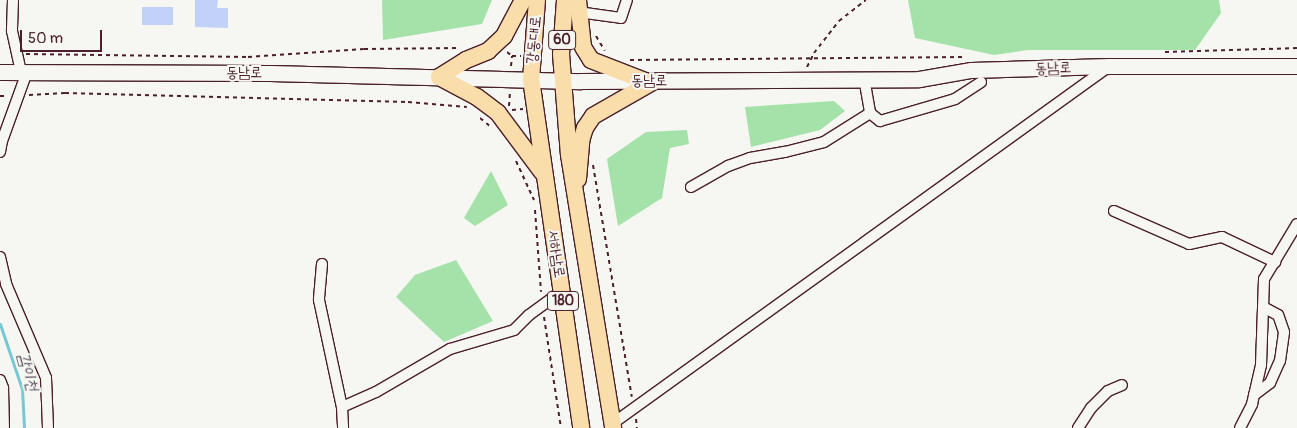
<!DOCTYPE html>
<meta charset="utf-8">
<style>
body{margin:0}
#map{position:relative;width:1297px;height:428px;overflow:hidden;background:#f6f6f2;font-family:Pangolin,"Poor Story",sans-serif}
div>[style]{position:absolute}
.green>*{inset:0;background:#a4e2a9}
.stream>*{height:3px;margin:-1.5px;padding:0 1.5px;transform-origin:1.5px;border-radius:1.5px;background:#78c7d4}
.building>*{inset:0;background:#c1d1f7;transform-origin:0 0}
.path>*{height:2px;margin-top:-1px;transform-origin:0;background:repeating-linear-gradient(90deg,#4a1f2b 0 4px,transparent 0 8px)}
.roads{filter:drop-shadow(1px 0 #4a1f2b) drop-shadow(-1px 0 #4a1f2b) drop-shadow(0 1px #4a1f2b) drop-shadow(0 -1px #4a1f2b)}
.street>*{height:10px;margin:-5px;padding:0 5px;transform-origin:5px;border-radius:5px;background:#f6f6f2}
.secondary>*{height:15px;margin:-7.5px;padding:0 7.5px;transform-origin:7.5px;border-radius:7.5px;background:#f6f6f2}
.primary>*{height:16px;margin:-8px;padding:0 8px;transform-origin:8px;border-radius:8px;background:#f9deab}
span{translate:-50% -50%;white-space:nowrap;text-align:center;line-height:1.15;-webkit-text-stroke:4px #f6f6f2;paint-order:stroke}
.shield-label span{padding:1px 4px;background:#f6f6f2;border:1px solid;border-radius:4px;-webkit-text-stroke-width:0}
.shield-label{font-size:14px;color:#4a1f2b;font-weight:700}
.street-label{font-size:15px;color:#4a1f2b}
.water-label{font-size:16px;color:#58515e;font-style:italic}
.scale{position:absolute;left:20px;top:30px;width:82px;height:22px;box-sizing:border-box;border:2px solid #4a1f2b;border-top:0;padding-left:6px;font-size:15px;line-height:18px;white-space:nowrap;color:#4a1f2b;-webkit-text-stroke:4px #f6f6f2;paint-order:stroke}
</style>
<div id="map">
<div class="green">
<i style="clip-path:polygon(382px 0,492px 0,482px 24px,383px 40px)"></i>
<i style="clip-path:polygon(908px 0,1219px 0,1221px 13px,1195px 50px,1028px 50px,994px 55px,915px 38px)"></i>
<i style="clip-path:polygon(834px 101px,845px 111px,820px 130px,751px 147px,745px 107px)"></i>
<i style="clip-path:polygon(687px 130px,689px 144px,670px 148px,662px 198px,618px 226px,607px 159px,646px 132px)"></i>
<i style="clip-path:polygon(491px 171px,508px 205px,475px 226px,464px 218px)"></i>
<i style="clip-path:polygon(456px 260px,493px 321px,444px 342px,396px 297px,415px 275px)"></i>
</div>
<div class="stream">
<i style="left:0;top:324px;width:69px;rotate:71.3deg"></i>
<i style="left:22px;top:389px;width:39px;rotate:87deg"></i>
</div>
<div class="building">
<i style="clip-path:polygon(195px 0,218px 0,217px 8px,228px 8px,228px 28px,195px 27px)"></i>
<i style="left:142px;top:7px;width:31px;height:18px"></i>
</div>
<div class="path">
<i style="left:596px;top:36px;width:17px;rotate:59deg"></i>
<i style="left:507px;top:52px;width:6px;rotate:39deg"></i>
<i style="left:512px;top:56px;width:9px"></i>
<i style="left:1165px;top:52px;width:132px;rotate:-1.7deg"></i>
<i style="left:26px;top:54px;width:222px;rotate:0.8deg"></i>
<i style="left:248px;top:57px;width:116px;rotate:-3.9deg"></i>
<i style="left:364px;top:49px;width:95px;rotate:-0.6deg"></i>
<i style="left:630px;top:60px;width:335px;rotate:-0.5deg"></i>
<i style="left:511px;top:66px;width:10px;rotate:-84deg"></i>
<i style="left:807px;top:67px;width:16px;rotate:-63deg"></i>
<i style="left:814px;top:53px;width:41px;rotate:-52deg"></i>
<i style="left:839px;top:21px;width:34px;rotate:-38deg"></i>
<i style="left:29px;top:95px;width:36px;rotate:-3deg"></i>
<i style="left:65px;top:93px;width:343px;rotate:1.5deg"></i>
<i style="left:408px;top:102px;width:59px;rotate:4.8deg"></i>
<i style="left:0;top:96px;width:7px"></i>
<i style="left:509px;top:106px;width:13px;rotate:-86deg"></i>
<i style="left:512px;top:110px;width:11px;rotate:-5deg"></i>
<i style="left:480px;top:118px;width:13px;rotate:39deg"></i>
<i style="left:516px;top:161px;width:43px;rotate:65.2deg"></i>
<i style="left:593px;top:165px;width:235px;rotate:80.5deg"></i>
<i style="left:535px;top:210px;width:82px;rotate:85.8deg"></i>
<i style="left:544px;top:317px;width:112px;rotate:81.3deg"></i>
<i style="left:636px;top:419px;width:9px;rotate:84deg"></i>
</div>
<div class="roads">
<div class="street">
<i style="left:13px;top:0;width:31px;rotate:92deg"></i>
<i style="left:12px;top:31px;width:42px;rotate:77.6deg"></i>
<i style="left:578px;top:12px;width:43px;rotate:7.9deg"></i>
<i style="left:621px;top:18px;width:19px;rotate:-72deg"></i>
<i style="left:864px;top:78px;width:36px;rotate:80deg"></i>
<i style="left:870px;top:113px;width:13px;rotate:39deg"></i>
<i style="left:880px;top:121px;width:78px;rotate:-16.3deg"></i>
<i style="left:955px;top:99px;width:31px;rotate:-33deg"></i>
<i style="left:0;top:152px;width:11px;rotate:-80deg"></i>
<i style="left:2px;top:141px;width:73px;rotate:-70.1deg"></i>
<i style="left:691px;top:187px;width:43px;rotate:-29.6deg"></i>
<i style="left:728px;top:166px;width:23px;rotate:-20deg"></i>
<i style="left:750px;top:158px;width:36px;rotate:-10deg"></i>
<i style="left:785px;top:152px;width:40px;rotate:-14.4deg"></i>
<i style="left:824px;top:142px;width:54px;rotate:-32.2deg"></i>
<i style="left:1114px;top:211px;width:82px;rotate:23.7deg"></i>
<i style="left:1189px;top:244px;width:34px;rotate:-12deg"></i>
<i style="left:1222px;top:237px;width:59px;rotate:25.3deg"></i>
<i style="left:0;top:257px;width:28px;rotate:77deg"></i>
<i style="left:6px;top:284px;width:102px;rotate:66.9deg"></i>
<i style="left:46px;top:378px;width:50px;rotate:87.7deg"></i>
<i style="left:322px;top:264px;width:36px;rotate:95deg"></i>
<i style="left:319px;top:300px;width:109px;rotate:77.9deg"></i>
<i style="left:342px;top:407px;width:21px;rotate:87deg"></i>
<i style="left:0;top:380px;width:9px;rotate:69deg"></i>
<i style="left:3px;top:388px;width:40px;rotate:88.6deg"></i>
<i style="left:1254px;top:395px;width:20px;rotate:-37deg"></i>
<i style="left:1270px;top:383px;width:24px;rotate:-66deg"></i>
<i style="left:1280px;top:361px;width:29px;rotate:-82deg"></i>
<i style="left:1284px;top:332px;width:18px;rotate:-109deg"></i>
<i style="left:1278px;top:315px;width:17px;rotate:-152deg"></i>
<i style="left:342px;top:407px;width:37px;rotate:-24deg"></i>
<i style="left:376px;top:392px;width:86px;rotate:-30.2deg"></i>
<i style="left:450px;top:349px;width:67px;rotate:-16.5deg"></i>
<i style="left:514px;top:330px;width:21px;rotate:-45deg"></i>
<i style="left:529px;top:315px;width:41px;rotate:-36deg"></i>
<i style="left:612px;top:424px;width:611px;rotate:-35.74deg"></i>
<i style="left:1078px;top:428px;width:24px;rotate:-57deg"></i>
<i style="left:1091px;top:408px;width:24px;rotate:-45deg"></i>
<i style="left:1108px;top:391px;width:15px;rotate:-23deg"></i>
<i style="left:1240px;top:428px;width:27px;rotate:-63deg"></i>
<i style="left:1252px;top:404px;width:40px;rotate:-77deg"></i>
<i style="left:1261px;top:365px;width:86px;rotate:-88deg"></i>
<i style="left:1264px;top:279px;width:64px;rotate:-59deg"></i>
</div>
<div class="secondary">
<i style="left:0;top:72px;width:270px;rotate:0.2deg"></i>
<i style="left:270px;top:73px;width:311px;rotate:1.5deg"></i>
<i style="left:581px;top:81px;width:338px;rotate:-0.3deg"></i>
<i style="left:919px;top:79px;width:53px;rotate:-9.8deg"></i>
<i style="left:971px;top:70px;width:138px;rotate:-1.7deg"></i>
<i style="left:1109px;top:66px;width:188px"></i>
</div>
<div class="primary">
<i style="left:537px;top:0;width:79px;rotate:94.3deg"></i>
<i style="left:531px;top:79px;width:353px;rotate:81.8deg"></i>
<i style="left:565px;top:0;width:54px;rotate:94.2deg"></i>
<i style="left:561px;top:54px;width:101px;rotate:85.5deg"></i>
<i style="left:569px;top:155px;width:277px;rotate:80.8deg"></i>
<i style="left:578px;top:0;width:47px;rotate:83.9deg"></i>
<i style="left:583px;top:47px;width:15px;rotate:58deg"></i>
<i style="left:591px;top:60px;width:58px;rotate:21.3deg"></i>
<i style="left:439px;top:77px;width:43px;rotate:27.8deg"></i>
<i style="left:477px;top:97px;width:26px;rotate:37deg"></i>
<i style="left:498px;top:113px;width:74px;rotate:53.3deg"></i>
<i style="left:439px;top:77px;width:32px;rotate:-32deg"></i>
<i style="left:466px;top:60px;width:24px;rotate:-22deg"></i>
<i style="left:488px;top:51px;width:22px;rotate:-43deg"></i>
<i style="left:504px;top:36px;width:41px;rotate:-62.2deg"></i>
<i style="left:578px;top:179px;width:38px;rotate:-85deg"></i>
<i style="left:581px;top:141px;width:14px;rotate:-73deg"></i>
<i style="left:585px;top:128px;width:14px;rotate:-56deg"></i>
<i style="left:593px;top:116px;width:70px;rotate:-29.8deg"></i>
</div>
</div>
<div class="shield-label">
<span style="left:562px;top:40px">60</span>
<span style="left:563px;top:301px">180</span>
</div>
<div class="street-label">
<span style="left:534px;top:40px;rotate:-85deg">강동대로</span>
<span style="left:1053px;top:68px;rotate:-2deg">동남로</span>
<span style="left:244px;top:73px">동남로</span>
<span style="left:649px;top:81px">동남로</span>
<span style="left:556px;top:254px;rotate:81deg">서하남로</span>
</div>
<div class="water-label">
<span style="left:28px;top:372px;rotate:75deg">감이천</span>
</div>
<div class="scale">50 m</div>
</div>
